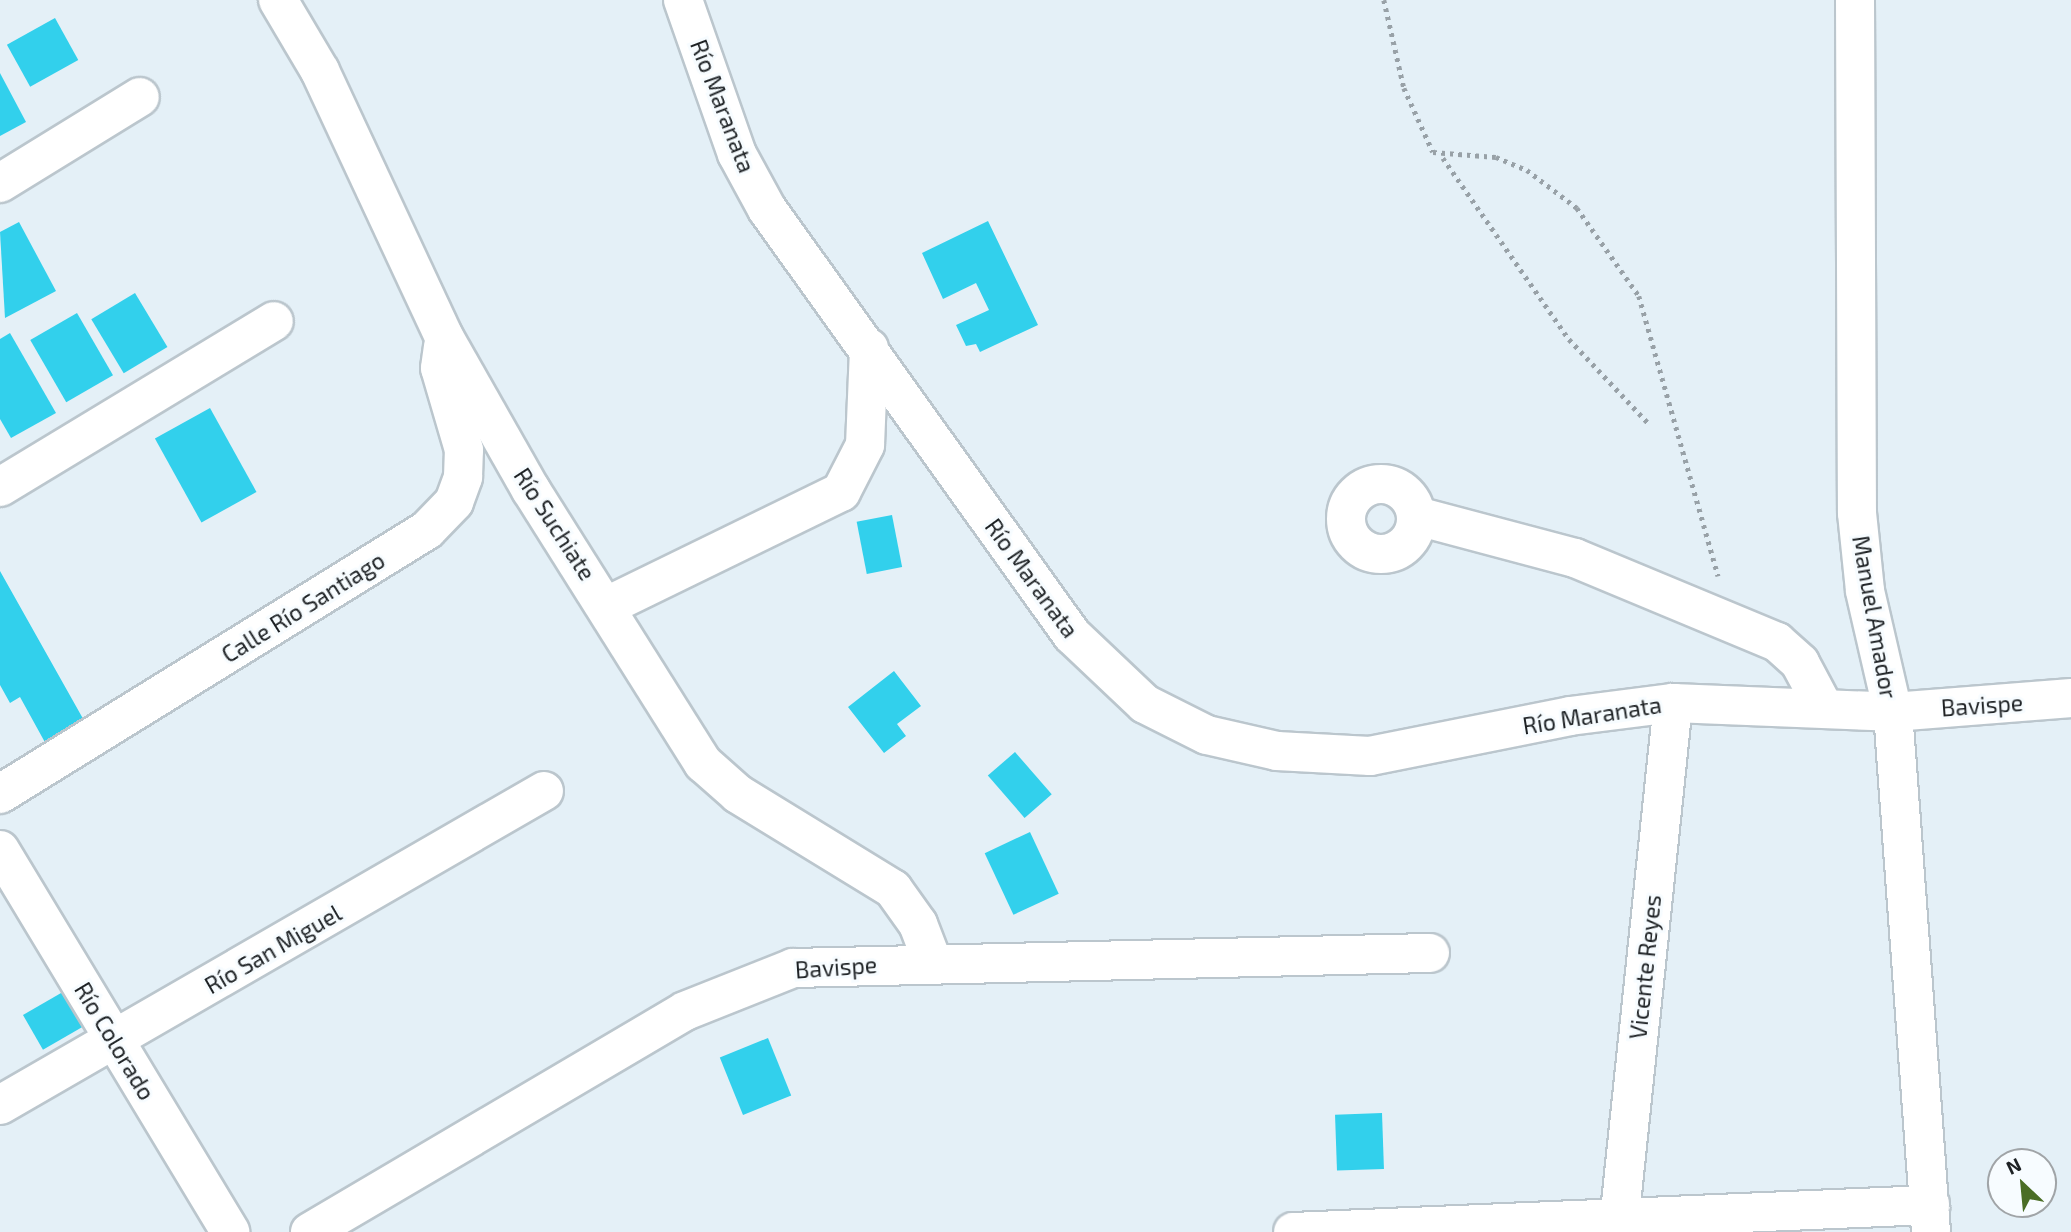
<!DOCTYPE html>
<meta charset="utf-8">
<style>
body{margin:0}
#map{position:relative;width:2071px;height:1232px;overflow:hidden;background:#e4f0f7;font-family:"Exo 2",sans-serif}
div>[style]{position:absolute}
.building>*{inset:0;background:#32d0ec;transform-origin:0 0}
.path>*{height:4.5px;margin-top:-2.25px;transform-origin:0;background:repeating-linear-gradient(90deg,#98a1a7 0 3.5px,transparent 0 8.5px)}
.roads{filter:drop-shadow(2px 0 #bbc6cd) drop-shadow(-2px 0 #bbc6cd) drop-shadow(0 2px #bbc6cd) drop-shadow(0 -2px #bbc6cd)}
.minor>*{height:38px;margin:-19px;padding:0 19px;transform-origin:19px;border-radius:19px;background:#fff}
.minor>.ring{margin:-19px;padding:0;box-sizing:content-box;background:none;border:38px solid #fff;border-radius:50%}
span{translate:-50% -50%;white-space:nowrap;text-align:center;line-height:1.15;-webkit-text-stroke:6px #f7fcff;paint-order:stroke}
.street-label{font-size:23px;color:#1d2124}
.north{position:absolute;left:1987px;top:1148px;width:70px;height:70px;box-sizing:border-box;background:#f7fcff;border:2px solid #a0a4a7;border-radius:50%;rotate:334deg;font-size:19px;font-weight:700;line-height:28px;text-align:center;color:#1d2124}
.north::after{content:'';display:block;margin:auto;width:24px;height:32px;background:#4a6d25;clip-path:polygon(50% 0,100% 100%,50% 72%,0 100%)}
</style>
<div id="map">
<div class="building">
<i style="left:55px;top:18px;width:48px;height:55px;rotate:61deg"></i>
<i style="clip-path:polygon(0 73px,26px 122px,0 136px)"></i>
<i style="clip-path:polygon(988px 221px,1038px 325px,980px 352px,976px 344px,966px 346px,956px 325px,989px 310px,976px 283px,943px 299px,922px 253px)"></i>
<i style="clip-path:polygon(19px 222px,56px 291px,5px 318px,0 232px)"></i>
<i style="left:135px;top:293px;width:63px;height:51px;rotate:59deg"></i>
<i style="left:77px;top:313px;width:72px;height:54px;rotate:60deg"></i>
<i style="clip-path:polygon(10px 333px,56px 413px,11px 438px,0 419px,0 339px)"></i>
<i style="left:210px;top:408px;width:96px;height:63px;rotate:61deg"></i>
<i style="left:892px;top:515px;width:53px;height:36px;rotate:79deg"></i>
<i style="clip-path:polygon(0 571px,86px 724px,47px 746px,20px 697px,10px 703px,0 685px)"></i>
<i style="clip-path:polygon(894px 671px,921px 706px,897px 724px,906px 736px,884px 753px,848px 707px)"></i>
<i style="left:1015px;top:752px;width:56px;height:36px;rotate:49deg"></i>
<i style="left:1030px;top:832px;width:68px;height:50px;rotate:65deg"></i>
<i style="left:68px;top:989px;width:40px;height:52px;rotate:60deg"></i>
<i style="left:768px;top:1038px;width:62px;height:52px;rotate:68deg"></i>
<i style="left:1382px;top:1113px;width:56px;height:47px;rotate:88deg"></i>
</div>
<div class="path">
<i style="left:1384px;top:0;width:90px;rotate:77.2deg"></i>
<i style="left:1404px;top:88px;width:70px;rotate:65.6deg"></i>
<i style="left:1433px;top:152px;width:63px;rotate:4.5deg"></i>
<i style="left:1496px;top:157px;width:34px;rotate:23deg"></i>
<i style="left:1527px;top:170px;width:63px;rotate:37.2deg"></i>
<i style="left:1577px;top:208px;width:108px;rotate:54.8deg"></i>
<i style="left:1639px;top:296px;width:291px;rotate:74.2deg"></i>
<i style="left:1443px;top:158px;width:221px;rotate:55.2deg"></i>
<i style="left:1569px;top:339px;width:118px;rotate:46.7deg"></i>
</div>
<div class="roads">
<div class="minor">
<i style="left:278px;top:0;width:82px;rotate:59.4deg"></i>
<i style="left:320px;top:71px;width:293px;rotate:65deg"></i>
<i style="left:444px;top:337px;width:176px;rotate:60.4deg"></i>
<i style="left:531px;top:490px;width:323px;rotate:57.8deg"></i>
<i style="left:703px;top:763px;width:47px;rotate:41.5deg"></i>
<i style="left:738px;top:794px;width:182px;rotate:31.5deg"></i>
<i style="left:893px;top:889px;width:43px;rotate:54.5deg"></i>
<i style="left:918px;top:924px;width:40px;rotate:69deg"></i>
<i style="left:683px;top:0;width:163px;rotate:70.7deg"></i>
<i style="left:737px;top:154px;width:63px;rotate:61.4deg"></i>
<i style="left:767px;top:209px;width:524px;rotate:54.4deg"></i>
<i style="left:1072px;top:635px;width:100px;rotate:43.4deg"></i>
<i style="left:1145px;top:704px;width:69px;rotate:26.6deg"></i>
<i style="left:1207px;top:735px;width:72px;rotate:12.9deg"></i>
<i style="left:1277px;top:751px;width:93px;rotate:3.1deg"></i>
<i style="left:1370px;top:756px;width:204px;rotate:-11.3deg"></i>
<i style="left:1570px;top:716px;width:104px;rotate:-7.2deg"></i>
<i style="left:1673px;top:703px;width:220px;rotate:2.3deg"></i>
<i style="left:1893px;top:712px;width:179px;rotate:-4.5deg"></i>
<i style="left:1855px;top:0;width:513px;rotate:89.78deg"></i>
<i style="left:1857px;top:513px;width:78px;rotate:84.1deg"></i>
<i style="left:1865px;top:591px;width:124px;rotate:77deg"></i>
<i style="left:1893px;top:712px;width:521px;rotate:85.82deg"></i>
<i style="left:0;top:183px;width:164px;rotate:-31.6deg"></i>
<i class="ring" style="left:1346px;top:484px;width:32px;height:32px"></i>
<i style="left:0;top:487px;width:320px;rotate:-31.2deg"></i>
<i style="left:1417px;top:516px;width:163px;rotate:14.9deg"></i>
<i style="left:1575px;top:558px;width:219px;rotate:22.6deg"></i>
<i style="left:1777px;top:642px;width:31px;rotate:42deg"></i>
<i style="left:1800px;top:663px;width:49px;rotate:61.9deg"></i>
<i style="left:609px;top:605px;width:258px;rotate:-26deg"></i>
<i style="left:841px;top:492px;width:53px;rotate:-62.9deg"></i>
<i style="left:865px;top:445px;width:97px;rotate:-87.6deg"></i>
<i style="left:0;top:794px;width:502px;rotate:-31.73deg"></i>
<i style="left:427px;top:530px;width:39px;rotate:-46deg"></i>
<i style="left:454px;top:502px;width:27px;rotate:-70deg"></i>
<i style="left:463px;top:477px;width:27px;rotate:-88deg"></i>
<i style="left:464px;top:450px;width:85px;rotate:-106.3deg"></i>
<i style="left:440px;top:368px;width:22px;rotate:-82deg"></i>
<i style="left:0;top:850px;width:446px;rotate:58.9deg"></i>
<i style="left:0;top:1105px;width:628px;rotate:-29.99deg"></i>
<i style="left:310px;top:1232px;width:435px;rotate:-30.5deg"></i>
<i style="left:685px;top:1011px;width:116px;rotate:-21.7deg"></i>
<i style="left:793px;top:968px;width:637px;rotate:-1.35deg"></i>
<i style="left:1293px;top:1232px;width:638px;rotate:-2.43deg"></i>
<i style="left:1618px;top:1232px;width:532px;rotate:-84.06deg"></i>
</div>
</div>
<div class="street-label">
<span style="left:723px;top:106px;rotate:69deg">Río Maranata</span>
<span style="left:555px;top:524px;rotate:57deg">Río Suchiate</span>
<span style="left:1032px;top:578px;rotate:54deg">Río Maranata</span>
<span style="left:303px;top:607px;rotate:-32deg">Calle Río Santiago</span>
<span style="left:1875px;top:617px;rotate:80deg">Manuel Amador</span>
<span style="left:1982px;top:705px;rotate:-4deg">Bavispe</span>
<span style="left:1592px;top:715px;rotate:-9deg">Río Maranata</span>
<span style="left:273px;top:949px;rotate:-30deg">Río San Miguel</span>
<span style="left:836px;top:967px;rotate:-4deg">Bavispe</span>
<span style="left:1645px;top:967px;rotate:-84deg">Vicente Reyes</span>
<span style="left:115px;top:1041px;rotate:59deg">Río Colorado</span>
</div>
<div class="north">N</div>
</div>
